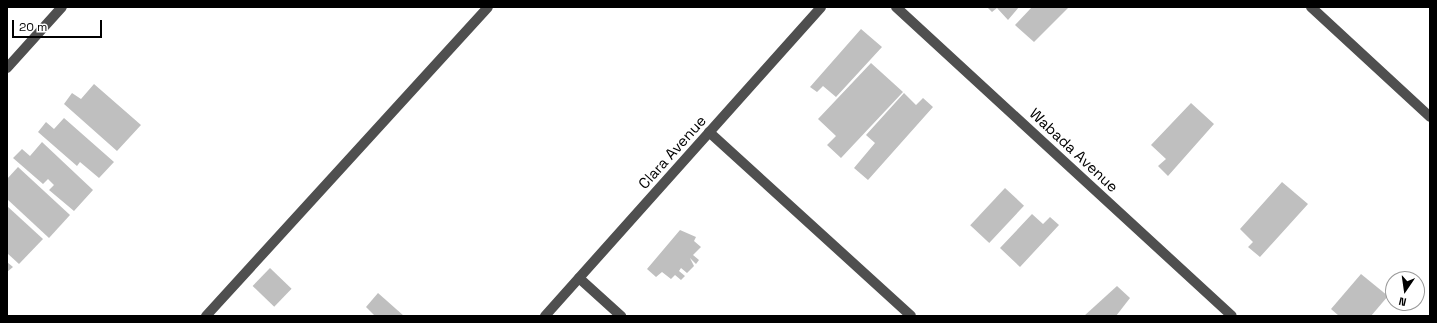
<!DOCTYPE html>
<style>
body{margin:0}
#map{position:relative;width:1437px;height:323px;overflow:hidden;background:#fff;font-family:"Space Grotesk",sans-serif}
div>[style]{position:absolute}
.building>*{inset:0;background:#bfbfbf;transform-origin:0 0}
.minor>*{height:10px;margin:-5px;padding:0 5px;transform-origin:5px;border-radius:5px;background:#4f4f4f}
span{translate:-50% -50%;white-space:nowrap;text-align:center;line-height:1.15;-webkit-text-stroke:3px #fff;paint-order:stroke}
.street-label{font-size:15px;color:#000}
.frame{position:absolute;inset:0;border:8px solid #000;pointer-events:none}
.north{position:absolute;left:1385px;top:271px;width:40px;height:40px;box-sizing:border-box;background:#fff;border:1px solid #999;border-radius:50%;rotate:193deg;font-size:11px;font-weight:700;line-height:16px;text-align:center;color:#000}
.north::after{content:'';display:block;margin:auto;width:14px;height:18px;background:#000;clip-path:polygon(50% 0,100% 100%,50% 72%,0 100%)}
.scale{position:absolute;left:12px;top:20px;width:90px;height:18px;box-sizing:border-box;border:2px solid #000;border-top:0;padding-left:5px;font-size:12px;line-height:14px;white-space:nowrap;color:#000;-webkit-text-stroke:3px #fff;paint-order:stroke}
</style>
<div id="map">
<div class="building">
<i style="clip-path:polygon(987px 7px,1019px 7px,1008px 20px,997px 8px,992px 12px)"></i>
<i style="clip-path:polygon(1032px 7px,1069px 7px,1034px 42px,1015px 25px)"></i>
<i style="clip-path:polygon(861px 29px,882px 47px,836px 97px,823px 86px,817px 92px,810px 87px)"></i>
<i style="clip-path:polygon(871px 63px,903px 92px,841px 158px,827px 145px,836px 136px,818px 119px)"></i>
<i style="clip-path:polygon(94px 84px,141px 125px,117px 151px,64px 104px,72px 93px,81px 99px)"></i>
<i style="clip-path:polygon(904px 93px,916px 105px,923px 98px,933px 107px,868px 180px,854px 168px,875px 143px,866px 135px)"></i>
<i style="clip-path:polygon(1191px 103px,1214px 124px,1168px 176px,1158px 166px,1166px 159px,1151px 145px)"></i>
<i style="clip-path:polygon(64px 118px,114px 162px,99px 178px,80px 162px,77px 166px,38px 132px,46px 122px,54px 129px)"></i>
<i style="clip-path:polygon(42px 142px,93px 190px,74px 211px,49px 190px,54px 185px,48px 179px,43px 184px,13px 158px,22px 149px,30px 156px)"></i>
<i style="clip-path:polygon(18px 167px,70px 215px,49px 238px,7px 199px,7px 179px)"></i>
<i style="clip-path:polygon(1282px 182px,1308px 204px,1260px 257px,1248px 247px,1253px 242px,1240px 229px)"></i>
<i style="left:1005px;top:188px;width:26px;height:51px;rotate:43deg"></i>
<i style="clip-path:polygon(7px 206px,43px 239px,19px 264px,7px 253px)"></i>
<i style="clip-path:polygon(1032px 214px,1043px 224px,1050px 217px,1059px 225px,1020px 267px,1000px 248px)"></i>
<i style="clip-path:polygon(680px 230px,696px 237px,694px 241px,701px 247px,693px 255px,699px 260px,696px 264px,690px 258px,694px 266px,687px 273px,681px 268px,679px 271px,685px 276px,681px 280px,675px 275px,671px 279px,662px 272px,656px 277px,647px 269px)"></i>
<i style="clip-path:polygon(7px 262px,13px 267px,7px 272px)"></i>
<i style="left:270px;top:268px;width:30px;height:25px;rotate:44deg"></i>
<i style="clip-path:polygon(1361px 274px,1388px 296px,1371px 316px,1339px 316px,1331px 309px)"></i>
<i style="clip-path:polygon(1117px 286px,1130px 298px,1116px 316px,1084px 316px)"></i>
<i style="clip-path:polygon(378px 293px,404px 316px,375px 316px,366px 307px)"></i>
</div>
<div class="minor">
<i style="left:896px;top:7px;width:456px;rotate:42.6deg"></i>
<i style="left:1311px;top:7px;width:162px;rotate:42.7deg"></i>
<i style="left:7px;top:68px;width:82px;rotate:-48deg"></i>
<i style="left:709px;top:132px;width:273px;rotate:42.3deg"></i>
<i style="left:579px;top:278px;width:57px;rotate:42.1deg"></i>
<i style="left:206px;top:316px;width:418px;rotate:-47.6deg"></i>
<i style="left:545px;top:316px;width:414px;rotate:-48.2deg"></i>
</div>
<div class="street-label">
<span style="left:1074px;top:150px;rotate:43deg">Wabada Avenue</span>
<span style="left:672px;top:152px;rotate:-48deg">Clara Avenue</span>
</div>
<div class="frame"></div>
<div class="north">N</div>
<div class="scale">20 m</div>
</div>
